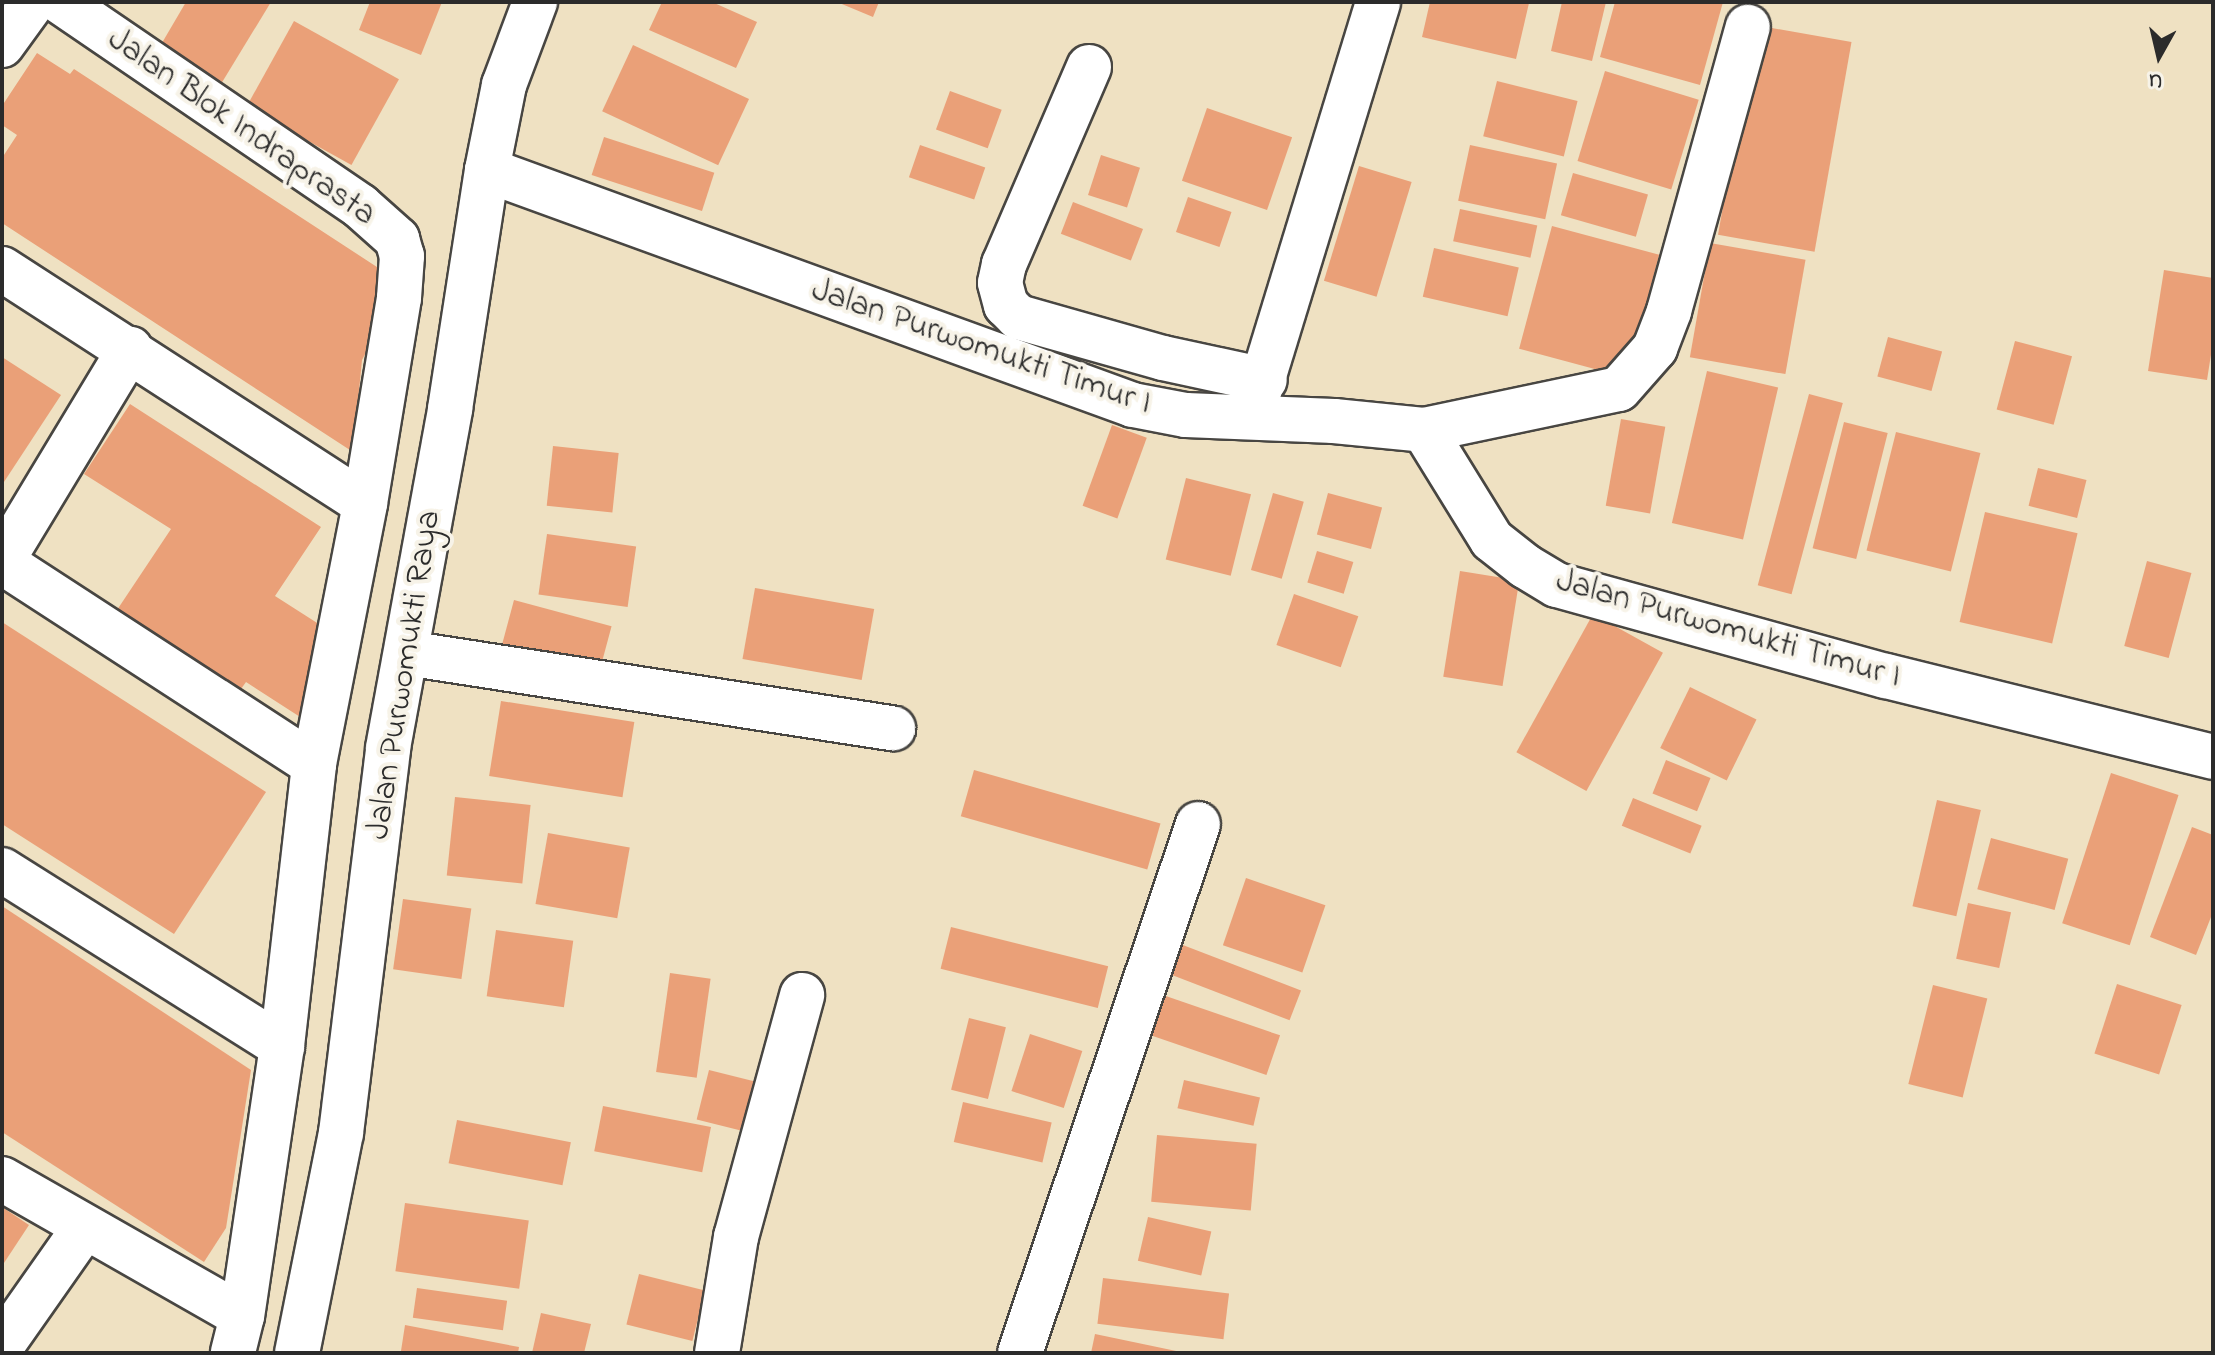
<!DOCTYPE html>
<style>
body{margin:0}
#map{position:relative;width:2215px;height:1355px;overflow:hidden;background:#efe1c2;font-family:"Indie Flower",sans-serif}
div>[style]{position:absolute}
.building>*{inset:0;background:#eaa078;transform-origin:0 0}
.roads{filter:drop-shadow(2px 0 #484642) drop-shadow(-2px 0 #484642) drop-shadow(0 2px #484642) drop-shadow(0 -2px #484642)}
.street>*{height:44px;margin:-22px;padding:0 22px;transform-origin:22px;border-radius:22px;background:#fff}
span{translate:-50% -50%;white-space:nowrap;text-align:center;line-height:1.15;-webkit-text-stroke:8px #f7f3e8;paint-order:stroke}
.street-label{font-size:34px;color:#2b2b2b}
.frame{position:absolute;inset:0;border:4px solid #2b2b2b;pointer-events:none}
.north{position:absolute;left:2119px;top:16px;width:80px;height:80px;-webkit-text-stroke:6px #f7f3e8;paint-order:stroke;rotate:188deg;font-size:22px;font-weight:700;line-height:32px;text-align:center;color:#2b2b2b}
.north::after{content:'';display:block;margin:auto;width:28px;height:36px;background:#2b2b2b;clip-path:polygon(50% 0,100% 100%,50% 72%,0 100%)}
</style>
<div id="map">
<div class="building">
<i style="clip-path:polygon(186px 2px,271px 2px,221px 84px,159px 48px)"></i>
<i style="clip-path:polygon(370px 2px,442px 2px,421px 55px,359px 30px)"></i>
<i style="clip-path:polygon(662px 2px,712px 2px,757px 22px,736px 68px,649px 30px)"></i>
<i style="clip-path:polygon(837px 2px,879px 2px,873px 17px)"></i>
<i style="clip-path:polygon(1430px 2px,1529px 3px,1516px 59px,1422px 37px)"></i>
<i style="clip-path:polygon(1562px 2px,1606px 2px,1592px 61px,1551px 51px)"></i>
<i style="clip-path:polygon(1615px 2px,1723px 2px,1700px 85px,1600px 57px)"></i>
<i style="left:294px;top:21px;width:120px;height:98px;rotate:29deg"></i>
<i style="left:1755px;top:25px;width:98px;height:213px;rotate:10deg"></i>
<i style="left:633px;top:45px;width:128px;height:73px;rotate:25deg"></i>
<i style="clip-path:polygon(37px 53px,70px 74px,74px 69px,380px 269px,375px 335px,362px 360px,353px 452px,2px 223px,2px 158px,17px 135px,2px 125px,2px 106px)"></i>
<i style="left:1605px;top:71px;width:98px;height:94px;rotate:17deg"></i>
<i style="left:1497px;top:81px;width:83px;height:57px;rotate:14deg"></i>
<i style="left:950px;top:91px;width:55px;height:41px;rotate:20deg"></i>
<i style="left:1207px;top:108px;width:90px;height:77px;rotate:19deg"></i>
<i style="left:604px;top:137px;width:116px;height:40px;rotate:18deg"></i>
<i style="left:920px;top:145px;width:69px;height:34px;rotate:19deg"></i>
<i style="left:1470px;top:145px;width:89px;height:57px;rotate:12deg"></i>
<i style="left:1101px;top:155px;width:41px;height:42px;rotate:18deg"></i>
<i style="left:1359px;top:166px;width:55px;height:120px;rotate:17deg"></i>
<i style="left:1573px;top:173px;width:78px;height:44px;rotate:16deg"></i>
<i style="left:1188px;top:197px;width:46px;height:37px;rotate:19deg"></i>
<i style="left:1073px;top:202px;width:75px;height:34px;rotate:21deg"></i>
<i style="left:1460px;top:209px;width:79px;height:33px;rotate:12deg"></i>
<i style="left:1552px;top:226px;width:111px;height:127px;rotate:15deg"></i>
<i style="left:1710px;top:243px;width:97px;height:116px;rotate:10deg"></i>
<i style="left:1434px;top:248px;width:87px;height:50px;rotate:13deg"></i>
<i style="clip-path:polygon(2164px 270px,2213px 278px,2213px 342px,2207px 380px,2148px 371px)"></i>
<i style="left:1888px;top:337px;width:56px;height:41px;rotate:15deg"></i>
<i style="left:2015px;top:341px;width:59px;height:71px;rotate:15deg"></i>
<i style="clip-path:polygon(2px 357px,61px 395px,2px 485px)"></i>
<i style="left:1707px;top:371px;width:73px;height:156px;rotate:13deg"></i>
<i style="left:1809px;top:394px;width:35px;height:198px;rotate:15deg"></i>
<i style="clip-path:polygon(130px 404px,321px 527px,275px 596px,325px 628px,311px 724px,246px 682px,241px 689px,117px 610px,171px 529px,84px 474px)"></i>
<i style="left:1621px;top:419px;width:45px;height:88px;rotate:10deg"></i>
<i style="left:1844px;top:422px;width:45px;height:130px;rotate:14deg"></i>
<i style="left:1112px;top:425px;width:37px;height:86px;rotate:20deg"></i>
<i style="left:1896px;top:432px;width:87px;height:122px;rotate:14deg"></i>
<i style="left:553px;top:446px;width:66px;height:60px;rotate:6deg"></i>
<i style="left:2038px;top:468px;width:50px;height:39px;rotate:14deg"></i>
<i style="left:1186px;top:478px;width:67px;height:84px;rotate:14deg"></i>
<i style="left:1273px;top:493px;width:32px;height:80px;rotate:16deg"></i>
<i style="left:1328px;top:493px;width:56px;height:43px;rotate:15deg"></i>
<i style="left:1985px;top:512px;width:95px;height:113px;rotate:13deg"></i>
<i style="left:547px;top:534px;width:90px;height:61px;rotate:8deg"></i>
<i style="left:1317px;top:551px;width:38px;height:33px;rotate:17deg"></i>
<i style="left:2147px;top:561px;width:46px;height:88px;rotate:15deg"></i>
<i style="left:1460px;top:571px;width:60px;height:107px;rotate:9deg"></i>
<i style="left:755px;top:588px;width:121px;height:72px;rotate:10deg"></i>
<i style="left:1294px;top:594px;width:68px;height:54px;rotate:19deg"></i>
<i style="left:514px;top:600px;width:101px;height:56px;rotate:15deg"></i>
<i style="left:1593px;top:614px;width:80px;height:158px;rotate:29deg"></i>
<i style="clip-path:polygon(2px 622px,266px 792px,174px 934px,2px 824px)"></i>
<i style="left:1690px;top:687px;width:74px;height:68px;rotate:26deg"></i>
<i style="left:501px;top:701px;width:135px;height:76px;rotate:9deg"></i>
<i style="left:1666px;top:760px;width:48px;height:36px;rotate:22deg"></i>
<i style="left:974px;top:770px;width:194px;height:48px;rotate:16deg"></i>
<i style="left:2111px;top:773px;width:71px;height:158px;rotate:18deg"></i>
<i style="left:455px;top:797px;width:76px;height:79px;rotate:6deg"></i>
<i style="left:1633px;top:798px;width:74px;height:30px;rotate:22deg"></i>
<i style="left:1937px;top:800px;width:45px;height:109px;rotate:13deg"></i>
<i style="clip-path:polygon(2192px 827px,2213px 835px,2213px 912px,2196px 955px,2150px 937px)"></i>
<i style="left:548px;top:833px;width:83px;height:72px;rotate:10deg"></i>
<i style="left:1991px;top:838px;width:80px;height:53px;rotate:15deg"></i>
<i style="left:1246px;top:878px;width:84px;height:71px;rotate:19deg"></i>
<i style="left:403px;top:899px;width:69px;height:71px;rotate:8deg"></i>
<i style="left:1968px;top:903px;width:44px;height:57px;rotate:12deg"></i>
<i style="clip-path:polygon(2px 906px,251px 1070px,226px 1228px,204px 1262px,2px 1132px)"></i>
<i style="left:951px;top:927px;width:162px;height:43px;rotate:14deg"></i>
<i style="left:496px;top:930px;width:78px;height:67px;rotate:8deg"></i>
<i style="left:1175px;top:942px;width:135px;height:32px;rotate:21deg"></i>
<i style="left:670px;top:973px;width:41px;height:100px;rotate:8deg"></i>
<i style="left:2117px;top:984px;width:68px;height:73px;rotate:18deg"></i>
<i style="left:1933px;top:985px;width:56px;height:102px;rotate:14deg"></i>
<i style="left:1160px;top:994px;width:127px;height:42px;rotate:19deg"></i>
<i style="left:969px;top:1018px;width:38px;height:74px;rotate:14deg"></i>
<i style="left:1030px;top:1034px;width:55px;height:60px;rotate:18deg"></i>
<i style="left:709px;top:1070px;width:62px;height:51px;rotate:14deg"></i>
<i style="left:1184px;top:1080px;width:78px;height:29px;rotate:13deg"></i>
<i style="left:963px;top:1102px;width:91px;height:41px;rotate:13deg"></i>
<i style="left:603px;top:1106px;width:110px;height:46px;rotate:11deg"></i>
<i style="left:457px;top:1120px;width:116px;height:44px;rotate:11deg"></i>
<i style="left:1157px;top:1135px;width:100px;height:67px;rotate:5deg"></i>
<i style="left:405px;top:1203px;width:125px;height:69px;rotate:8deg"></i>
<i style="clip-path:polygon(2px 1207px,29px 1225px,2px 1266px)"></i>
<i style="left:1148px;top:1217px;width:65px;height:45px;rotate:13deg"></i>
<i style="left:639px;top:1274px;width:68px;height:52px;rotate:14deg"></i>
<i style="left:1103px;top:1278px;width:127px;height:46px;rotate:7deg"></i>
<i style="left:417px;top:1288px;width:91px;height:30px;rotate:8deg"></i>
<i style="clip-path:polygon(541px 1313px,591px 1324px,584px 1353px,532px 1353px)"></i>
<i style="clip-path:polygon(405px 1325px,519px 1347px,518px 1353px,401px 1351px)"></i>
<i style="clip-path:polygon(1095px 1334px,1181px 1352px,1181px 1353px,1091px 1353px)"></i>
</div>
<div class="roads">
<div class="street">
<i style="left:61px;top:2px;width:362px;rotate:34.3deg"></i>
<i style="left:360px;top:206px;width:50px;rotate:41.7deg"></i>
<i style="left:397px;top:239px;width:18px;rotate:74deg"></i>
<i style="left:402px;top:256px;width:42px;rotate:94.1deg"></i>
<i style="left:399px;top:298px;width:209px;rotate:99.4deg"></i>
<i style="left:365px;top:504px;width:266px;rotate:101.1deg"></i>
<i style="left:314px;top:765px;width:283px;rotate:96.5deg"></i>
<i style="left:282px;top:1046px;width:273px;rotate:98.4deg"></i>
<i style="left:242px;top:1316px;width:38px;rotate:104deg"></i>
<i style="left:2px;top:45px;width:53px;rotate:-54.2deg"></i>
<i style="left:1089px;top:67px;width:215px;rotate:113.3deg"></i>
<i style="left:1004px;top:264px;width:19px;rotate:102deg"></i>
<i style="left:1000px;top:283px;width:23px;rotate:75deg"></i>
<i style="left:1006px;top:305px;width:17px;rotate:45deg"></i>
<i style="left:1018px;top:317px;width:151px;rotate:15.8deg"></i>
<i style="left:1163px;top:358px;width:104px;rotate:12.2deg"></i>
<i style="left:487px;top:170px;width:687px;rotate:19.99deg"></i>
<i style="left:1133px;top:405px;width:54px;rotate:10.7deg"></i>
<i style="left:1186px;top:415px;width:148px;rotate:2.3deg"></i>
<i style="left:1334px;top:421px;width:90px;rotate:5.7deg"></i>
<i style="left:1424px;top:430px;width:129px;rotate:58.3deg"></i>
<i style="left:1492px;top:540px;width:42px;rotate:38.2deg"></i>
<i style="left:1525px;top:566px;width:37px;rotate:31deg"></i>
<i style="left:1557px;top:585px;width:341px;rotate:15.5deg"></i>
<i style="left:1886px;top:676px;width:337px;rotate:13.9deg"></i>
<i style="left:2px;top:269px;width:432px;rotate:32.9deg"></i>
<i style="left:1255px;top:405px;width:421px;rotate:-73deg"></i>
<i style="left:1424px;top:430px;width:199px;rotate:-11.9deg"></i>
<i style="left:1619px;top:389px;width:55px;rotate:-48.7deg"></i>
<i style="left:1655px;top:348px;width:40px;rotate:-69deg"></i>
<i style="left:1669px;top:311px;width:295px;rotate:-74.5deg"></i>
<i style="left:2px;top:561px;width:248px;rotate:-58.9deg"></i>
<i style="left:2px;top:562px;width:372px;rotate:33deg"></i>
<i style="left:406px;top:653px;width:493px;rotate:8.8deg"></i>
<i style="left:2px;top:870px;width:331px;rotate:32.2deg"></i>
<i style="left:2px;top:1179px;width:276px;rotate:29.7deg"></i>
<i style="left:2px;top:1345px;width:144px;rotate:-54.9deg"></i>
<i style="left:297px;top:1353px;width:224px;rotate:-78.7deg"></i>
<i style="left:341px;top:1133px;width:388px;rotate:-83deg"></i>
<i style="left:388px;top:748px;width:345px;rotate:-79.6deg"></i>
<i style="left:450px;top:409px;width:242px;rotate:-81.2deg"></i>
<i style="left:487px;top:170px;width:87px;rotate:-78.7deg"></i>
<i style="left:504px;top:85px;width:89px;rotate:-69.5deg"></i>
<i style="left:717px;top:1353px;width:118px;rotate:-80.7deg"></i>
<i style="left:736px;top:1237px;width:251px;rotate:-74.7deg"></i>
<i style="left:1020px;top:1353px;width:558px;rotate:-71.4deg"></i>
</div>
</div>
<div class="street-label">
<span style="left:241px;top:128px;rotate:35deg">Jalan Blok Indraprasta</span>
<span style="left:981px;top:348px;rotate:19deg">Jalan Purwomukti Timur I</span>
<span style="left:1728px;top:630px;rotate:16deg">Jalan Purwomukti Timur I</span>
<span style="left:405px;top:675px;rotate:-81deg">Jalan Purwomukti Raya</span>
</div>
<div class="frame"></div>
<div class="north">U</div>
</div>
